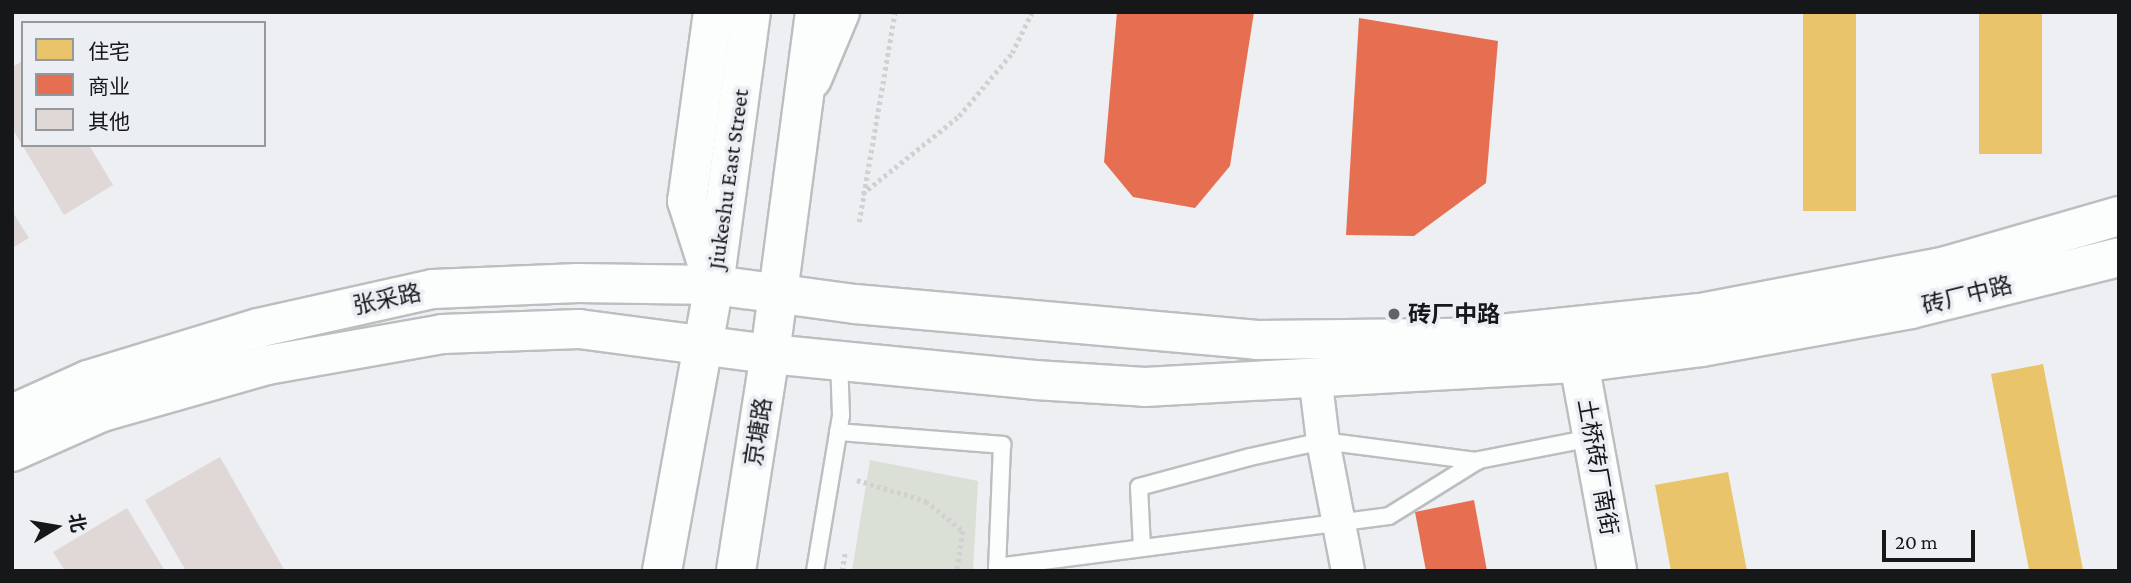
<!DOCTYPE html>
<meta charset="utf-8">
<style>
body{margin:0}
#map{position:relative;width:2131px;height:583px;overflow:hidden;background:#edeff2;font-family:"Crimson Pro","Noto Sans SC",serif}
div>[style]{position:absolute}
.green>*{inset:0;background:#dae0d5}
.homes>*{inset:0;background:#e9c46a;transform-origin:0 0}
.shops>*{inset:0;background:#e76f51}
.building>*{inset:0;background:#dfd8d6}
.path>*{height:4.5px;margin-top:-2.25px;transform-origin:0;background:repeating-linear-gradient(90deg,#d1d1d3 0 3.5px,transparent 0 7px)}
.roads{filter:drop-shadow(2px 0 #bcbebf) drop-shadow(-2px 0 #bcbebf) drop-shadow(0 2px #bcbebf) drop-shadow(0 -2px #bcbebf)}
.lane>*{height:16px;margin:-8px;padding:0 8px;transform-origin:8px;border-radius:8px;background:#fcfdfd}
.street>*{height:32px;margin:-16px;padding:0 16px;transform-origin:16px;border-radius:16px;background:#fcfdfd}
.secondary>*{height:38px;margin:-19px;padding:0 19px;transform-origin:19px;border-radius:19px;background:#fcfdfd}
.primary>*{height:38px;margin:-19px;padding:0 19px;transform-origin:19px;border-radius:19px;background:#fcfdfd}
.highway>*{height:38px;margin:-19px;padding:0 19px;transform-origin:19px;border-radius:19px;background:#fcfdfd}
.dots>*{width:19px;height:19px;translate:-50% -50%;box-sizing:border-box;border:4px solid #ebeff4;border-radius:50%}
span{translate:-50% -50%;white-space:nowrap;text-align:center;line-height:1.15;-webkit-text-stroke:7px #ebeff4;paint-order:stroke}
.street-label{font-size:23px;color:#161719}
.poi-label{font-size:23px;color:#161719;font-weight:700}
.left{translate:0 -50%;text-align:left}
.frame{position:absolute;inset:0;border:14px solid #161719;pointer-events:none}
.legend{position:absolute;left:21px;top:21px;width:245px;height:126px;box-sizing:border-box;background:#ebeff4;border:2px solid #96999c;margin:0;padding:9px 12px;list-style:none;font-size:21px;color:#161719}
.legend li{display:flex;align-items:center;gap:14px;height:35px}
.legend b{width:35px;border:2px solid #96999c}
.north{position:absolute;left:21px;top:492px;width:70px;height:70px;-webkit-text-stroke:5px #ebeff4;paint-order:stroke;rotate:79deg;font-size:19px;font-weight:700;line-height:28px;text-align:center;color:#161719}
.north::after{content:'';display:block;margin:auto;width:24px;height:32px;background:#161719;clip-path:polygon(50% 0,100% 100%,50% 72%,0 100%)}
.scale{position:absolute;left:1882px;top:530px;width:93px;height:32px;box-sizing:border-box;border:4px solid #161719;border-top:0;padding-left:9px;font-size:21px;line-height:24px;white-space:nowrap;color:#161719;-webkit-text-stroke:5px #ebeff4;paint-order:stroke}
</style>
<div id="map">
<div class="green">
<i style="clip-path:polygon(870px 460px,978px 481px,973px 571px,852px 571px)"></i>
</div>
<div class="homes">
<i style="left:1803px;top:12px;width:53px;height:199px"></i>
<i style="left:1979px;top:12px;width:63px;height:142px"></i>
<i style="left:2043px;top:364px;width:211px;height:53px;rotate:79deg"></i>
<i style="clip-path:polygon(1728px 472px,1747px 571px,1671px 571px,1655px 485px)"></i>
</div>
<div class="shops">
<i style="clip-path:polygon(1117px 12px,1254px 12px,1230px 166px,1195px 208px,1133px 197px,1104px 162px)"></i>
<i style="clip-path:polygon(1359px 18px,1498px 41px,1486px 183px,1414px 236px,1346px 235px)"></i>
<i style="clip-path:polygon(1474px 500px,1487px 571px,1426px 571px,1415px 512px)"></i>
</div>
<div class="building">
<i style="clip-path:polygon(23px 61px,23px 145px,89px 145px,113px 185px,64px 215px,12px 128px,12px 67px)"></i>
<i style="clip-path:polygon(12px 211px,29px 238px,12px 248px)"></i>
<i style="clip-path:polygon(220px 457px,285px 571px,186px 571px,145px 500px)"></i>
<i style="clip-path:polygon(127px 508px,165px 571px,65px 571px,53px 552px)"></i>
</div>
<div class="path">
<i style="left:862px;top:194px;width:124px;rotate:-38.8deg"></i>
<i style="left:959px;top:116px;width:82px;rotate:-49.9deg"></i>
<i style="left:1012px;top:53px;width:46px;rotate:-64deg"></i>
<i style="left:859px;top:222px;width:213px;rotate:-80.3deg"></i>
<i style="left:857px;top:480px;width:72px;rotate:16.9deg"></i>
<i style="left:926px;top:501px;width:48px;rotate:39deg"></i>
<i style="left:963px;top:531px;width:40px;rotate:98.5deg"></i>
<i style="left:842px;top:571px;width:20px;rotate:-81deg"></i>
</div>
<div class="roads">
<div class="lane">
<i style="left:838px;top:432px;width:165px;rotate:4.5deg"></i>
<i style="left:1002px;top:445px;width:126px;rotate:92.3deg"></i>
<i style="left:1142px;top:548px;width:61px;rotate:-92.8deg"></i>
<i style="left:1139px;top:487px;width:115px;rotate:-15.1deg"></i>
<i style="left:1250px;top:457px;width:75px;rotate:-12.4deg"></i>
<i style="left:1323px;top:441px;width:156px;rotate:7.4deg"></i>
<i style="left:997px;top:567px;width:395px;rotate:-7.4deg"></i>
<i style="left:1389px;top:516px;width:106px;rotate:-31.9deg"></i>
<i style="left:1479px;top:460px;width:114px;rotate:-11.1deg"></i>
<i style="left:815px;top:571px;width:158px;rotate:-80.5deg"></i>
<i style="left:841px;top:415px;width:55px;rotate:-92.1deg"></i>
</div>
<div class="street">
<i style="left:1315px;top:376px;width:65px;rotate:83deg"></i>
<i style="left:1323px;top:441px;width:132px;rotate:79.1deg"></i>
</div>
<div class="secondary">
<i style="left:713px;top:12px;width:191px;rotate:97.8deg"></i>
<i style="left:687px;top:201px;width:88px;rotate:72.2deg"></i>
<i style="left:812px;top:79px;width:73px;rotate:-67.3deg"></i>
<i style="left:1579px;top:363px;width:211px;rotate:79.6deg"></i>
</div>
<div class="primary">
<i style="left:12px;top:414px;width:83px;rotate:-24.1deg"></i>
<i style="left:88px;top:380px;width:178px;rotate:-17deg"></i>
<i style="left:258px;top:328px;width:179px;rotate:-12.6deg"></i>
<i style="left:433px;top:289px;width:145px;rotate:-2.4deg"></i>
<i style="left:578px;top:283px;width:136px;rotate:0.8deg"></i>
<i style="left:714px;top:285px;width:142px;rotate:7.7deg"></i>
<i style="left:855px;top:304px;width:404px;rotate:5.1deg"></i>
<i style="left:1257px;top:340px;width:205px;rotate:-0.6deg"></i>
<i style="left:1462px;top:338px;width:239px;rotate:-6deg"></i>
<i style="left:1700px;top:313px;width:250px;rotate:-10.8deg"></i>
<i style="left:1946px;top:266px;width:180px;rotate:-16.1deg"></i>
<i style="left:12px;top:452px;width:98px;rotate:-24deg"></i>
<i style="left:102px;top:412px;width:172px;rotate:-15.9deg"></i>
<i style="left:267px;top:365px;width:178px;rotate:-10deg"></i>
<i style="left:442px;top:334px;width:137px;rotate:-2.1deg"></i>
<i style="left:579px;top:329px;width:193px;rotate:7.5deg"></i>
<i style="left:770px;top:354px;width:266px;rotate:5.6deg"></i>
<i style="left:1035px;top:380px;width:110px;rotate:3.6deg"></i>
<i style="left:1145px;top:387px;width:435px;rotate:-3.2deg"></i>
<i style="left:1579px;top:363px;width:124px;rotate:-7.4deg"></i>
<i style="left:1702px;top:347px;width:212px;rotate:-10.3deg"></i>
<i style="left:1911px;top:309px;width:214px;rotate:-14deg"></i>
</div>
<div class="highway">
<i style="left:662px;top:571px;width:291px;rotate:-79.7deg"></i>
<i style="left:714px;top:285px;width:275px;rotate:-82.3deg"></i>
<i style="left:736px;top:571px;width:220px;rotate:-81.1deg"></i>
<i style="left:770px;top:354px;width:345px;rotate:-82.5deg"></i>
</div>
</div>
<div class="dots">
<i style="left:1394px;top:314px;background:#616365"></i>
</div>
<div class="street-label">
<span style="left:728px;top:179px;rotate:-82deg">Jiukeshu East Street</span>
<span style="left:1967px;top:295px;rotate:-14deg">砖厂中路</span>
<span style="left:387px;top:299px;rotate:-12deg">张采路</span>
<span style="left:758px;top:432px;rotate:-81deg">京塘路</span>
<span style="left:1598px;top:467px;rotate:80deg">土桥砖厂南街</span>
</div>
<div class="poi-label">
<span class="left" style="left:1408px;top:314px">砖厂中路</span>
</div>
<div class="frame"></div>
<ul class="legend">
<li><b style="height:19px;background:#e9c46a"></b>住宅</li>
<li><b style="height:19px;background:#e76f51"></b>商业</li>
<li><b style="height:19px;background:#dfd8d6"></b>其他</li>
</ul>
<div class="north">北</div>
<div class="scale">20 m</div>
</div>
